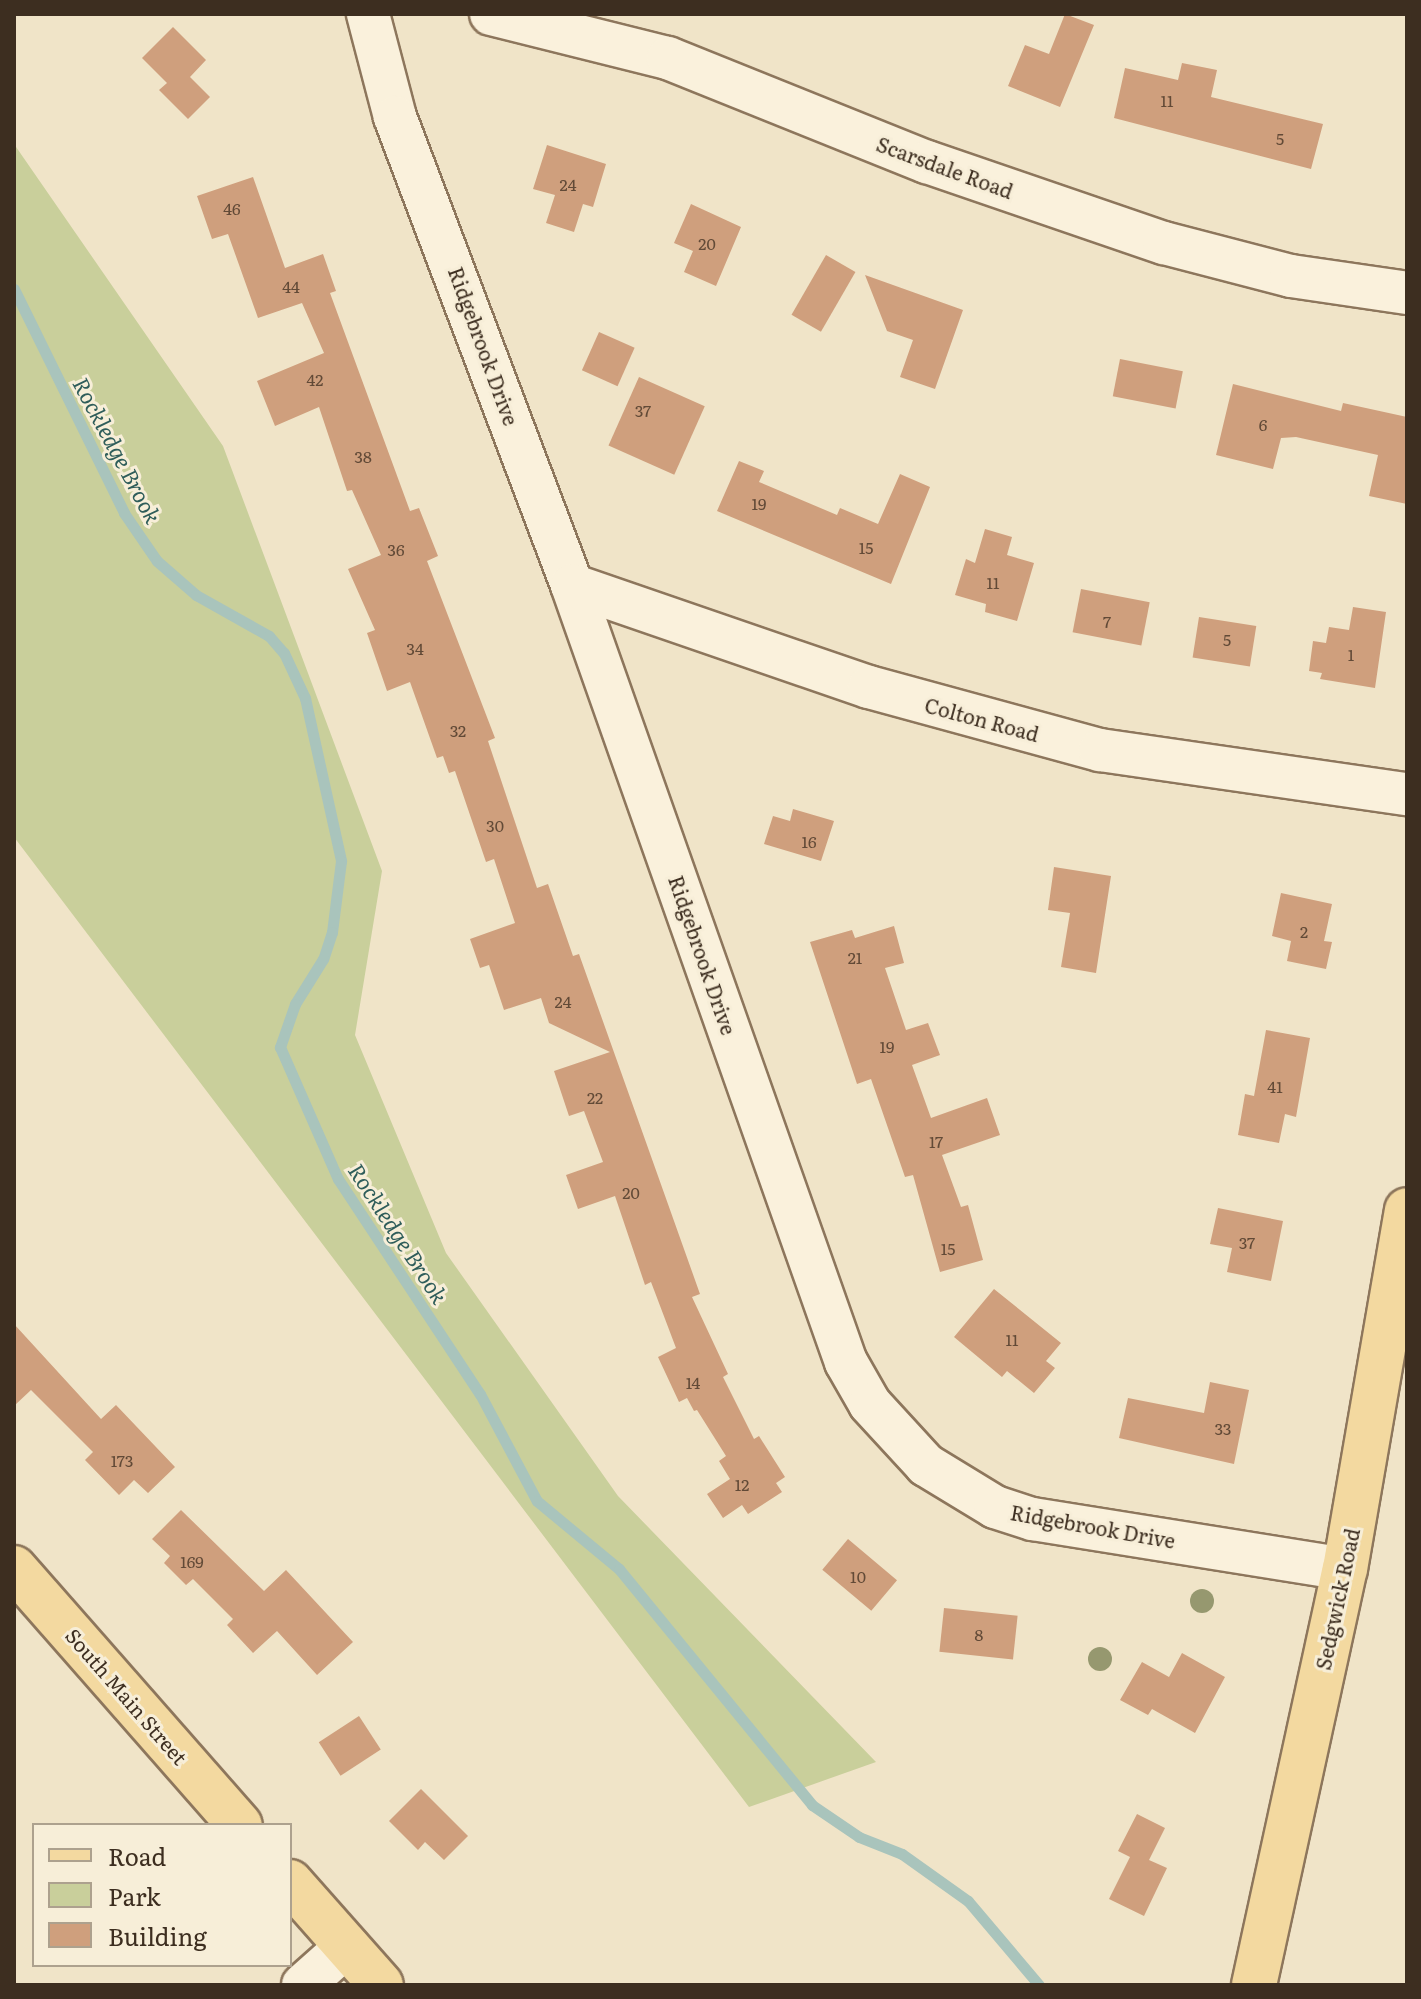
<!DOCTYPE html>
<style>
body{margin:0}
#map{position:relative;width:1421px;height:1999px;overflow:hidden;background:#f0e4c8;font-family:Literata,serif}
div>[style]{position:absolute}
.green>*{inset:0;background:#c9cf9b}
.stream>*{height:11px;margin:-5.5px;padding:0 5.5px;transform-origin:5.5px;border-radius:5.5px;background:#a9c4bc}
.building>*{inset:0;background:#cf9f7d;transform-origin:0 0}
.roads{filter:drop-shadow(2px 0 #8d765c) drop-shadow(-2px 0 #8d765c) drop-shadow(0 2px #8d765c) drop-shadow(0 -2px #8d765c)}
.minor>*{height:42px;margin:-21px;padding:0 21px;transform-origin:21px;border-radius:21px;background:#faf1dc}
.major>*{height:44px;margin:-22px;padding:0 22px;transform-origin:22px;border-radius:22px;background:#f3d9a0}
.trees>*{width:24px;height:24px;margin:-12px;border-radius:50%;background:#96986f}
span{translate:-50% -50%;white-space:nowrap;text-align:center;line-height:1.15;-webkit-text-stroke:6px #f7eed8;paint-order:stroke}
.number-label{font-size:16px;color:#624a37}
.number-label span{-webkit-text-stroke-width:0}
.street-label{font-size:20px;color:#3d2e20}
.water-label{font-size:22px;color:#2f5d5a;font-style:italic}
.frame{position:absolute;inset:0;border:16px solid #3d2e20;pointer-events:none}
.legend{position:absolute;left:32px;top:1823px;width:260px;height:144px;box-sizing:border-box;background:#f7eed8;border:2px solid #ada18e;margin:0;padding:10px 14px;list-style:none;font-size:24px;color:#3d2e20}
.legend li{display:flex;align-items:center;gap:16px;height:40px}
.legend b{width:40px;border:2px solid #ada18e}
</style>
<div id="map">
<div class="green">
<i style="clip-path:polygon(14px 144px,223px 446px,382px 871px,355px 1035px,446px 1253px,618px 1496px,876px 1762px,749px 1807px,14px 837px)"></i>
</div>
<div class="stream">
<i style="left:14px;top:289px;width:250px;rotate:63.8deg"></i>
<i style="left:124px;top:513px;width:58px;rotate:55.5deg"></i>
<i style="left:157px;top:561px;width:52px;rotate:41.1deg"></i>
<i style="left:196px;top:595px;width:84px;rotate:29.3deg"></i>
<i style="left:269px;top:636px;width:23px;rotate:49deg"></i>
<i style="left:284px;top:653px;width:50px;rotate:65deg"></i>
<i style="left:305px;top:698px;width:167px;rotate:77.5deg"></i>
<i style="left:341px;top:861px;width:72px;rotate:97.2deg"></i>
<i style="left:332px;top:932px;width:28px;rotate:108deg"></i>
<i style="left:323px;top:959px;width:53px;rotate:121.9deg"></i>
<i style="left:295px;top:1004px;width:46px;rotate:109.2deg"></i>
<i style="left:280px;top:1047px;width:144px;rotate:66.3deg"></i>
<i style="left:338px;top:1179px;width:258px;rotate:56.6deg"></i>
<i style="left:480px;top:1394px;width:121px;rotate:62deg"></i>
<i style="left:537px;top:1501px;width:107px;rotate:39.7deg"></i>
<i style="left:619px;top:1569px;width:305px;rotate:50.7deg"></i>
<i style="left:812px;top:1805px;width:57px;rotate:34.2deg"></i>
<i style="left:859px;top:1837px;width:46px;rotate:21.6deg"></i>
<i style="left:902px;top:1854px;width:81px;rotate:35.5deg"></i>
<i style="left:968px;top:1901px;width:110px;rotate:49.8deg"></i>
</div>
<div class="building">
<i style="clip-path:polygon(1065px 14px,1094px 25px,1060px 107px,1008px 86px,1025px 45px,1049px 54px)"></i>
<i style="clip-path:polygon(173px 27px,206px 60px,190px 77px,210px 97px,188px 119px,159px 90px,167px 83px,142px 58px)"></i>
<i style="clip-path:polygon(1182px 63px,1217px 70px,1211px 97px,1323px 124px,1311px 169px,1114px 118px,1125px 68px,1178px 80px)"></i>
<i style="clip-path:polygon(547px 145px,606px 164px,593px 207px,583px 204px,574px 232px,546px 223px,555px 195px,533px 189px)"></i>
<i style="clip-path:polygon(253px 177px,285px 268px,323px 254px,336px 291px,330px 293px,410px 511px,419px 508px,438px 556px,427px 561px,495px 738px,488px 741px,537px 888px,548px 884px,573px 956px,579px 954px,700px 1294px,692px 1297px,728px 1374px,723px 1377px,754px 1439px,759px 1436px,785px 1477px,776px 1483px,782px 1492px,748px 1514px,742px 1505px,723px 1518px,707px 1494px,730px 1479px,719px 1461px,726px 1456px,697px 1410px,694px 1411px,687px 1398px,679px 1402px,658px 1357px,676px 1348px,651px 1282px,645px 1285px,615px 1196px,578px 1209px,566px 1175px,603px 1162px,584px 1111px,569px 1116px,554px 1071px,610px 1052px,549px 1023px,541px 998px,504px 1010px,489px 965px,480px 968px,470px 939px,515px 923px,494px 859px,486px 862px,455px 771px,449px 773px,443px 756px,437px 758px,410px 682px,387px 691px,367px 633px,375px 630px,348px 569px,381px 555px,352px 490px,347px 491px,319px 407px,275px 426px,257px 381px,324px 353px,302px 303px,258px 318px,228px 234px,212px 239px,197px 196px)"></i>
<i style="clip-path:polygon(691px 204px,741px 227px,716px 286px,684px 272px,693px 251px,674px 243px)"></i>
<i style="left:826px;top:255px;width:34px;height:69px;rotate:30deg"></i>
<i style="clip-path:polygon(865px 275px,963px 310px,935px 389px,900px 377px,913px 340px,887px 331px)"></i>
<i style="left:599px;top:332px;width:39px;height:42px;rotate:24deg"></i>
<i style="left:1120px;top:359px;width:64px;height:38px;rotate:11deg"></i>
<i style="left:639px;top:377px;width:72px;height:75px;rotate:24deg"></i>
<i style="clip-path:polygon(1233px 384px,1341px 411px,1343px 403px,1407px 417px,1407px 504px,1369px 496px,1378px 455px,1296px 437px,1281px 438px,1273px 469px,1216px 455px)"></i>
<i style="clip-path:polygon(739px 461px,764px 471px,759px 482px,837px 515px,840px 508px,878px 524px,900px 474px,930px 487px,891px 584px,717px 511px)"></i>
<i style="clip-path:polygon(985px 529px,1012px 537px,1007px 555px,1034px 563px,1017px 621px,985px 612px,986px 604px,955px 595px,966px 559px,975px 563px)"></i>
<i style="left:1081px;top:589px;width:70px;height:44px;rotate:11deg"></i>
<i style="clip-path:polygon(1353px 607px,1386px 612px,1375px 688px,1320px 679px,1322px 673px,1309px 671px,1313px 641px,1326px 643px,1329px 627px,1349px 630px)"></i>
<i style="left:1199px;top:617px;width:58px;height:41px;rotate:9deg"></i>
<i style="clip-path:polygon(793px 809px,834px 821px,821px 861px,764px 844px,773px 816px,790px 821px)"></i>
<i style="clip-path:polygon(1054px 867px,1111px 876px,1096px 973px,1061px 967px,1070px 913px,1048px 910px)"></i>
<i style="clip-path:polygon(1281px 893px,1332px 904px,1324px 941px,1332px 942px,1326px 969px,1287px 961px,1291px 941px,1272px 936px)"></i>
<i style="clip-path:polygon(894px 926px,904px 963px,885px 968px,906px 1030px,928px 1023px,940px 1055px,912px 1065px,931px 1118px,987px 1098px,1000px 1135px,942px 1155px,961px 1207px,968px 1205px,983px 1260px,940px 1272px,913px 1175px,905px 1177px,871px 1079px,857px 1084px,810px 942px,852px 930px,855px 938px)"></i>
<i style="clip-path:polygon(1266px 1030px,1310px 1038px,1296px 1117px,1285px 1114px,1279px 1143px,1238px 1135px,1245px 1094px,1254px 1096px)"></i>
<i style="clip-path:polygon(1218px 1208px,1283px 1221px,1271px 1281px,1227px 1272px,1232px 1248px,1210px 1244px)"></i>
<i style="clip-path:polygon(994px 1289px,1061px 1343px,1046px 1361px,1055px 1368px,1034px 1393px,1007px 1371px,1002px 1377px,954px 1337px)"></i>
<i style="clip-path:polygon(14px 1324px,101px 1419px,116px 1405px,175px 1467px,148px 1493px,134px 1480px,119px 1495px,85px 1460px,93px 1452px,31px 1390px,14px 1406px)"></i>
<i style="clip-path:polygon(1210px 1382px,1249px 1390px,1234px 1464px,1119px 1438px,1128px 1398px,1204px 1413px)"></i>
<i style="clip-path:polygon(181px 1510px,264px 1591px,286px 1570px,353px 1642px,317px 1675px,277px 1631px,253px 1653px,227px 1625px,233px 1619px,193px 1579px,186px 1585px,164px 1563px,170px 1556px,152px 1539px)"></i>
<i style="left:848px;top:1539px;width:64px;height:40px;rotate:40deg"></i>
<i style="left:944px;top:1608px;width:74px;height:44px;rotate:6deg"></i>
<i style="clip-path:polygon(1182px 1653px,1225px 1677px,1195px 1733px,1152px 1709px,1148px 1715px,1120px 1700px,1142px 1662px,1169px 1677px)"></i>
<i style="left:359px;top:1716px;width:40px;height:48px;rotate:57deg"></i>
<i style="clip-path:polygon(421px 1789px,468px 1836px,444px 1860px,425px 1842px,418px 1850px,389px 1821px)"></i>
<i style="clip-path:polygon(1137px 1814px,1165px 1828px,1149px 1860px,1167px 1868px,1144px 1916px,1109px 1899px,1130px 1857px,1118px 1851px)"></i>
</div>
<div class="roads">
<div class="minor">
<i style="left:368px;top:14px;width:106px;rotate:75.3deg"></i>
<i style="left:395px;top:117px;width:500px;rotate:69.28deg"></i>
<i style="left:572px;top:585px;width:824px;rotate:70.58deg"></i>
<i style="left:846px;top:1362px;width:48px;rotate:60.3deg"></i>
<i style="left:870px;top:1404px;width:83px;rotate:47.4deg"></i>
<i style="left:926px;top:1465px;width:81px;rotate:31.3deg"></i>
<i style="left:995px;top:1507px;width:40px;rotate:18deg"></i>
<i style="left:1033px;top:1519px;width:316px;rotate:9.1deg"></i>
<i style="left:491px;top:14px;width:182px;rotate:14deg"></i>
<i style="left:668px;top:58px;width:279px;rotate:21.9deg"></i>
<i style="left:927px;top:162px;width:250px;rotate:18.9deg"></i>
<i style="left:1164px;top:243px;width:131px;rotate:14.6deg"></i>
<i style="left:1291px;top:276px;width:117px;rotate:8.3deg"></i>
<i style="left:572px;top:585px;width:314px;rotate:19deg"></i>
<i style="left:869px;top:687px;width:239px;rotate:15.3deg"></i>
<i style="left:1100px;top:750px;width:310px;rotate:8.2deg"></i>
<i style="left:303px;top:1985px;width:59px;rotate:-41.6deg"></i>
</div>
<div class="major">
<i style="left:14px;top:1568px;width:342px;rotate:48.7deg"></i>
<i style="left:290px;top:1882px;width:137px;rotate:48.5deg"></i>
<i style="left:1254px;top:1985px;width:426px;rotate:-77.7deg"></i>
<i style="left:1345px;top:1569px;width:364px;rotate:-80.2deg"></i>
</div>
</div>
<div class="trees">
<i style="left:1202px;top:1601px"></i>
<i style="left:1100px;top:1659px"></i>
</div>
<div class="number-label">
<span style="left:1167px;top:100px">11</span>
<span style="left:1280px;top:138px">5</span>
<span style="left:568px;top:184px">24</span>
<span style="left:232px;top:208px">46</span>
<span style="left:707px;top:243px">20</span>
<span style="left:291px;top:286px">44</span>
<span style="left:315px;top:379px">42</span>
<span style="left:643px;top:410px">37</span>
<span style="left:1263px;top:424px">6</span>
<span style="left:363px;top:456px">38</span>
<span style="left:759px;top:503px">19</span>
<span style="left:866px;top:547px">15</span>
<span style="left:396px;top:549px">36</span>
<span style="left:993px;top:582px">11</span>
<span style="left:1107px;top:621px">7</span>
<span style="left:1227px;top:639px">5</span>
<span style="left:415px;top:648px">34</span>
<span style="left:1351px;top:654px">1</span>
<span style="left:458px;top:730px">32</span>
<span style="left:495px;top:825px">30</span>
<span style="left:809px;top:841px">16</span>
<span style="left:1304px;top:931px">2</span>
<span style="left:855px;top:957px">21</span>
<span style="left:563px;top:1001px">24</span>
<span style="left:887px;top:1046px">19</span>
<span style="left:1275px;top:1086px">41</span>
<span style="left:595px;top:1097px">22</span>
<span style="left:936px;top:1141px">17</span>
<span style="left:631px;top:1192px">20</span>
<span style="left:1247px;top:1242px">37</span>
<span style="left:948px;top:1248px">15</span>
<span style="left:1012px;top:1339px">11</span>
<span style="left:693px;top:1382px">14</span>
<span style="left:1223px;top:1428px">33</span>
<span style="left:122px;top:1460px">173</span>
<span style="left:742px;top:1484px">12</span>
<span style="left:192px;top:1561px">169</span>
<span style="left:858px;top:1576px">10</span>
<span style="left:979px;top:1634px">8</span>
</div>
<div class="street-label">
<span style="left:945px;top:167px;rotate:20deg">Scarsdale Road</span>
<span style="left:484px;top:346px;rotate:70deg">Ridgebrook Drive</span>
<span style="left:982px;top:719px;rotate:15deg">Colton Road</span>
<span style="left:703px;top:955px;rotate:71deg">Ridgebrook Drive</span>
<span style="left:1093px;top:1526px;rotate:10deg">Ridgebrook Drive</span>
<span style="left:1337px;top:1599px;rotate:-78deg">Sedgwick Road</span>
<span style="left:127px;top:1696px;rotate:49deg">South Main Street</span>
</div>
<div class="water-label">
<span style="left:118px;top:450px;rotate:62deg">Rockledge Brook</span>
<span style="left:399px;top:1233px;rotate:57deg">Rockledge Brook</span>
</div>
<div class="frame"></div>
<ul class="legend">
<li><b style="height:10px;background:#f3d9a0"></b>Road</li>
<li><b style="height:22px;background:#c9cf9b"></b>Park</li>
<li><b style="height:22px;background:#cf9f7d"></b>Building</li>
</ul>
</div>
